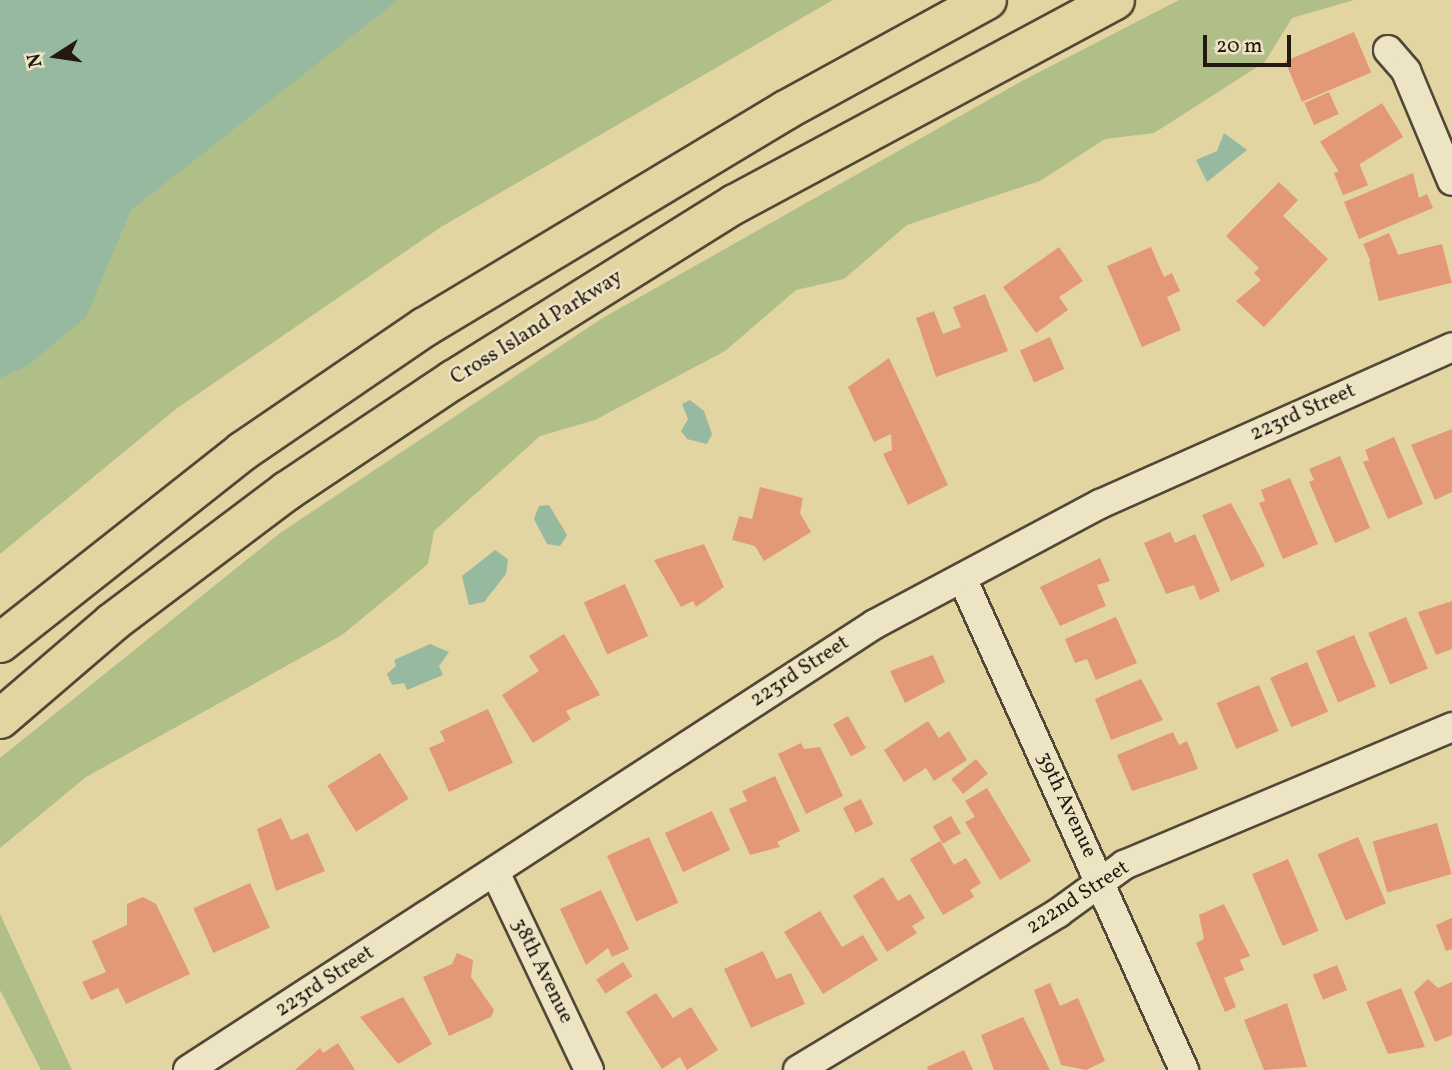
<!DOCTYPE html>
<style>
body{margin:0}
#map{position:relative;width:1452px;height:1070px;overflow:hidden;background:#e3d5a2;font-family:Vollkorn,serif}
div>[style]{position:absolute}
.green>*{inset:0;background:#b0be88}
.water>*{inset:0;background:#96b9a0}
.building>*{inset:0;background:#e39977;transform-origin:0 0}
.roads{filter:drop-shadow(2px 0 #534736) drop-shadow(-2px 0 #534736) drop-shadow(0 2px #534736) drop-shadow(0 -2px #534736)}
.minor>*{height:28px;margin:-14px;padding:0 14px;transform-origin:14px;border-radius:14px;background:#ede4c3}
.motorway>*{height:38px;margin:-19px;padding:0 19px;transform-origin:19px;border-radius:19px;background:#e3d5a2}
span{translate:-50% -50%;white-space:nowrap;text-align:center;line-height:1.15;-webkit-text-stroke:5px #ede4c3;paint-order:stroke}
.street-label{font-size:21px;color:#231812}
.north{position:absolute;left:21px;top:21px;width:70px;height:70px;-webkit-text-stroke:5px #ede4c3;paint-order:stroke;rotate:258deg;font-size:19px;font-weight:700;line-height:28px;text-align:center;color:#231812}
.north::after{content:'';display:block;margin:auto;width:24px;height:32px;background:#231812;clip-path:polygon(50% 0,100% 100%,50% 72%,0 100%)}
.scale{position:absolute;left:1203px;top:35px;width:88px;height:32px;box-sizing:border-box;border:4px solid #231812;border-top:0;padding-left:9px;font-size:21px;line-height:24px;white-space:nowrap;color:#231812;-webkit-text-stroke:5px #ede4c3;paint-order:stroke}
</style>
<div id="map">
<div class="green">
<i style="clip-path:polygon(0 0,833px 0,441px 227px,176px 409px,0 554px)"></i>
<i style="clip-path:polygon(1179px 0,1354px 0,1292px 18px,1265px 62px,1154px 133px,1105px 139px,1040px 181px,907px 225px,844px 279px,796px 290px,725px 351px,595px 420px,540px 436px,434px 531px,428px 564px,342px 635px,86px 777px,0 848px,0 758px,280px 533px,601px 319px,1022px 81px)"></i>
<i style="clip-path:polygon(0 914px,72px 1070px,41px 1070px,0 990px)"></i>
</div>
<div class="water">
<i style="clip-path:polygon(0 0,398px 0,131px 210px,86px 317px,27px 366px,0 378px)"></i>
<i style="clip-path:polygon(1224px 133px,1247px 150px,1207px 182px,1196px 160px,1217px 151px)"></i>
<i style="clip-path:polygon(690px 400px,704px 411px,712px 434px,707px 444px,687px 439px,681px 431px,688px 419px,682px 404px)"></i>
<i style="clip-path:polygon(549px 505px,567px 535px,560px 546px,547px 544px,534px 519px,539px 506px)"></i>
<i style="clip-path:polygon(495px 550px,508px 559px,506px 574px,484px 602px,469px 605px,462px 576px)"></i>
<i style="clip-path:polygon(430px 644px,449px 652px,439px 666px,443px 675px,407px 690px,404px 683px,392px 685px,387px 674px,396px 666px,394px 660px)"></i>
</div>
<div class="building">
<i style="left:1354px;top:32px;width:44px;height:75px;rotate:67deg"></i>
<i style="left:1329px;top:92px;width:24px;height:27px;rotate:66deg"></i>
<i style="left:1382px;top:103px;width:40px;height:73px;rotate:58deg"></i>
<i style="left:1359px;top:163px;width:24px;height:27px;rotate:68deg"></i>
<i style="clip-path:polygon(1413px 173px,1419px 198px,1427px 194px,1433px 208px,1359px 239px,1344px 202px)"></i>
<i style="clip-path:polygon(1279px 182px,1298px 200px,1283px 216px,1328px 259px,1264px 327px,1236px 301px,1261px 280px,1254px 273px,1259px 268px,1226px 236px)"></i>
<i style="left:1389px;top:233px;width:25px;height:28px;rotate:67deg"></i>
<i style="left:1442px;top:244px;width:40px;height:75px;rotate:76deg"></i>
<i style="clip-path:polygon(1059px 247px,1083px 281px,1059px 297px,1068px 310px,1036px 333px,1003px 287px)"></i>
<i style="clip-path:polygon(1151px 247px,1164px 277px,1172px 273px,1180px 291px,1167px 297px,1181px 330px,1142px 347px,1107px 266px)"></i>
<i style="clip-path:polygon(985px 294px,1008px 351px,936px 377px,916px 318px,934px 311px,943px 334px,961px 327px,953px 307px)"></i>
<i style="left:1050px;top:337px;width:35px;height:33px;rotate:66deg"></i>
<i style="clip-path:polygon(889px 358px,948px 485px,908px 505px,883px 454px,892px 450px,891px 434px,874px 442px,848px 387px)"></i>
<i style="clip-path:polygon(1452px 429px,1452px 492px,1435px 500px,1411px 445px)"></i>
<i style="clip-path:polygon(1394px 437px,1423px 504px,1388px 519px,1363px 462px,1369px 460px,1365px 450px)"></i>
<i style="clip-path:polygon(1340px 456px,1370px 528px,1335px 543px,1309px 482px,1314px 480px,1309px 469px)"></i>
<i style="clip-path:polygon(1290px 478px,1318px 544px,1283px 559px,1259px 503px,1265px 501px,1261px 490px)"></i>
<i style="clip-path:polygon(760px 487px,803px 498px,800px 513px,811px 532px,764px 561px,755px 546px,732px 540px,739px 516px,752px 519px)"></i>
<i style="clip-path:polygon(1231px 503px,1265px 566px,1231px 581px,1202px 515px)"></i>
<i style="clip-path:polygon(1170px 532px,1175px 543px,1195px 534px,1220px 591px,1200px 600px,1194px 585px,1166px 594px,1144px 543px)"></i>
<i style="clip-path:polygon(704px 544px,724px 587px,696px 607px,693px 601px,681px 607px,654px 560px)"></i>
<i style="clip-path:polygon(1100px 558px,1110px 581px,1097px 585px,1106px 606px,1060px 626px,1040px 587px)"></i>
<i style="left:625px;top:584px;width:57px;height:45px;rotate:66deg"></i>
<i style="clip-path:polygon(1452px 601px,1452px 649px,1436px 655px,1418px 612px)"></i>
<i style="clip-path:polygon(1116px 617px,1137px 663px,1096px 680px,1087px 659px,1075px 663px,1065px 639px)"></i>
<i style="left:1406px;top:617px;width:56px;height:41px;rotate:67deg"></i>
<i style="clip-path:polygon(564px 634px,600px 695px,566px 711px,571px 719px,533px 743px,502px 695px,539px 671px,529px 656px)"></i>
<i style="left:1354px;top:635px;width:56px;height:41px;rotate:67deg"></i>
<i style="clip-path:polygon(933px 655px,945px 682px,905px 703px,890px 671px)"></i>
<i style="left:1307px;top:662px;width:54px;height:40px;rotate:67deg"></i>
<i style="clip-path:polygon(1141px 679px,1163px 720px,1111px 740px,1095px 699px)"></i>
<i style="left:1259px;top:685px;width:50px;height:46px;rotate:67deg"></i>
<i style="clip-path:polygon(488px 709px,513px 763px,449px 792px,429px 748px,445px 741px,440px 731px)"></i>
<i style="left:848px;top:716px;width:37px;height:17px;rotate:61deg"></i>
<i style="clip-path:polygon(928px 721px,939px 738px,949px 731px,967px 760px,934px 781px,926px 768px,904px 782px,884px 750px)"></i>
<i style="clip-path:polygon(1173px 732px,1179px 745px,1187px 741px,1198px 769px,1132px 791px,1117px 755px)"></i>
<i style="clip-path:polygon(801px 743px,804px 749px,820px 747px,843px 796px,806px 814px,778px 754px)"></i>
<i style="left:380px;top:753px;width:54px;height:62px;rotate:58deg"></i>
<i style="left:976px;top:759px;width:19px;height:32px;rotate:51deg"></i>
<i style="clip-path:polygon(775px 776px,800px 831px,777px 842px,780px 847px,750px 855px,729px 809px,747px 801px,742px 791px)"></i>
<i style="clip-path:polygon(987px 788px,1031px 861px,1000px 880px,965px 822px,975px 817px,965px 801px)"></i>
<i style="left:861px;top:799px;width:28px;height:20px;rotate:64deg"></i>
<i style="left:712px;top:811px;width:43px;height:52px;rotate:65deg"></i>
<i style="left:951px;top:816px;width:20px;height:21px;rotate:60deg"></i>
<i style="clip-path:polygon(281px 818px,291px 840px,308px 833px,325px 871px,276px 891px,257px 829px)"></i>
<i style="left:1437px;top:823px;width:53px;height:67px;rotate:74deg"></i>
<i style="left:649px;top:837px;width:72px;height:46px;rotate:66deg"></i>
<i style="left:1358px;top:837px;width:72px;height:44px;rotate:67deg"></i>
<i style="clip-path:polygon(940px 841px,954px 865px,966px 858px,981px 883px,970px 890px,974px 897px,943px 915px,910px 859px)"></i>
<i style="left:1288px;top:859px;width:78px;height:39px;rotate:67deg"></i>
<i style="clip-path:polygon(883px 877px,898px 901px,910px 894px,925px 918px,912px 926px,917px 933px,887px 952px,853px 896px)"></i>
<i style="left:250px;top:883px;width:49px;height:62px;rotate:66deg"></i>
<i style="clip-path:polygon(601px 890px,629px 949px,612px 957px,608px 948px,586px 965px,560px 909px)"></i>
<i style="clip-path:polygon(143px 897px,156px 904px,190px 974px,126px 1004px,118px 988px,91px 1000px,82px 982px,106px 972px,92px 941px,127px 925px,127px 904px)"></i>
<i style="clip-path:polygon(1224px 904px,1250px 956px,1240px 960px,1244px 970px,1224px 978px,1236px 1007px,1225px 1012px,1196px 943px,1204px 939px,1199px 915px)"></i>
<i style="clip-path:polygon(820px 911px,842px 947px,863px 935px,878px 960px,823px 994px,784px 932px)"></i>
<i style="clip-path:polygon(1452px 918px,1452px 949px,1446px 951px,1436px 925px)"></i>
<i style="clip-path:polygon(763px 951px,776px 979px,791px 973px,805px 1004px,751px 1028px,724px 969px)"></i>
<i style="clip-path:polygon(457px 953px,473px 960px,471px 977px,494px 1010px,491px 1017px,449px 1036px,423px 977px,452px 964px)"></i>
<i style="left:623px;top:962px;width:17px;height:32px;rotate:57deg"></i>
<i style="left:1337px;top:965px;width:27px;height:26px;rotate:68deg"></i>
<i style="clip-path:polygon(1428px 979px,1438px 988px,1452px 982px,1452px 1035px,1435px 1042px,1414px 992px)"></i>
<i style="clip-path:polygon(1050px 983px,1060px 1006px,1078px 998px,1105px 1061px,1086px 1070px,1061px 1065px,1034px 990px)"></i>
<i style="clip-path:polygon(1401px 988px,1425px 1047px,1388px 1054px,1366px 1002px)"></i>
<i style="clip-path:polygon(656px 993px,673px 1018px,691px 1007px,718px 1050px,687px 1070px,680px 1057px,662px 1069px,626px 1012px)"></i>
<i style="clip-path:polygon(403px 997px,432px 1044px,398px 1064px,360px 1017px)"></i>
<i style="clip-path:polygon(1287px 1003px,1307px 1067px,1264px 1070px,1244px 1020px)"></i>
<i style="clip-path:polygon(1023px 1017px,1050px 1070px,994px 1070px,981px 1035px)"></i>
<i style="clip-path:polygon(338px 1043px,355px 1070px,295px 1070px,320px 1048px,323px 1053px)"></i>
<i style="clip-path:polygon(964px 1050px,973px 1070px,928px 1070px,927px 1067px)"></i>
</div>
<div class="roads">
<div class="minor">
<i style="left:1388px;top:50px;width:28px;rotate:49deg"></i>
<i style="left:1406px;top:71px;width:119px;rotate:67.3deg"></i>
<i style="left:963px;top:580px;width:538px;rotate:65.72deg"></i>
<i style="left:495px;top:872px;width:219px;rotate:64.6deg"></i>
<i style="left:188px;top:1070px;width:819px;rotate:-32.99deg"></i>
<i style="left:875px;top:624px;width:255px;rotate:-28.1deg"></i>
<i style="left:1100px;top:504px;width:385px;rotate:-24deg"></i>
<i style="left:798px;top:1070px;width:304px;rotate:-31.1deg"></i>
<i style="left:1058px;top:913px;width:82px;rotate:-36deg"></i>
<i style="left:1124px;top:865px;width:356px;rotate:-22.8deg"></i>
</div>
<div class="motorway">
<i style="left:0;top:643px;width:310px;rotate:-38.3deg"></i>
<i style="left:243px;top:451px;width:220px;rotate:-34.3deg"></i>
<i style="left:425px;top:327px;width:421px;rotate:-31deg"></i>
<i style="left:786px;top:110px;width:229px;rotate:-28.7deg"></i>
<i style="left:0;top:719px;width:149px;rotate:-40.6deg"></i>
<i style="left:113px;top:622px;width:218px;rotate:-37deg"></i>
<i style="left:287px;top:491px;width:200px;rotate:-33.8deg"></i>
<i style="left:453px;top:380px;width:332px;rotate:-32deg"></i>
<i style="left:735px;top:204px;width:431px;rotate:-28.2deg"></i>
</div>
</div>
<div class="street-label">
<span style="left:537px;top:328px;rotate:-32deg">Cross Island Parkway</span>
<span style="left:1303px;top:413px;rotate:-24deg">223rd Street</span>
<span style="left:800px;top:672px;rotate:-33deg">223rd Street</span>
<span style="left:1066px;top:805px;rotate:65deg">39th Avenue</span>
<span style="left:1078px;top:898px;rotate:-33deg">222nd Street</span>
<span style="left:542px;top:971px;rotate:64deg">38th Avenue</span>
<span style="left:325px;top:982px;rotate:-33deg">223rd Street</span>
</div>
<div class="north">N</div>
<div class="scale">20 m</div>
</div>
